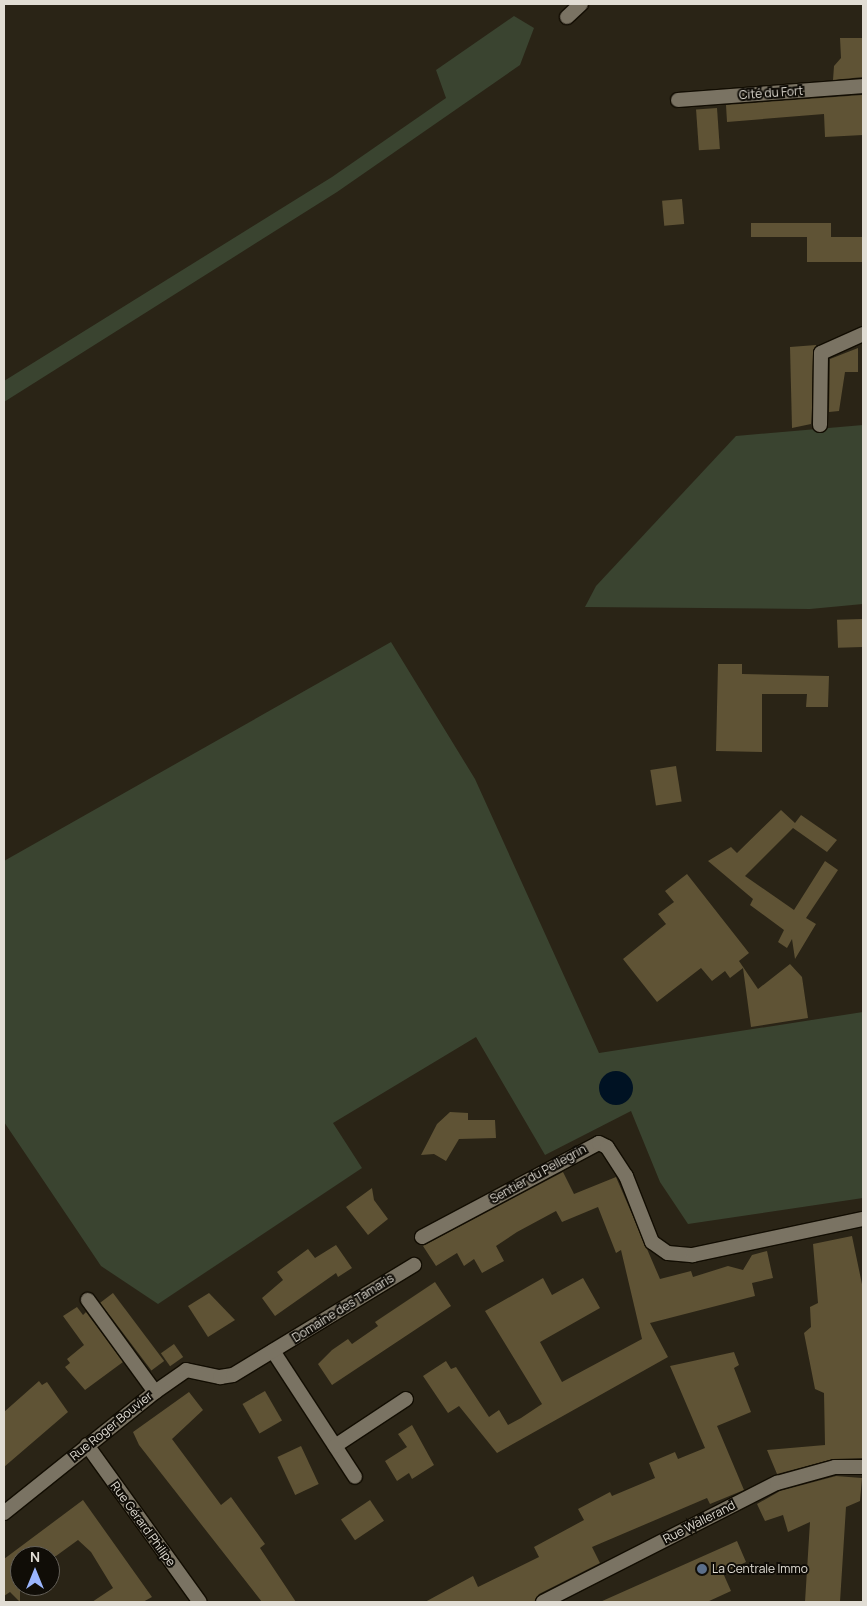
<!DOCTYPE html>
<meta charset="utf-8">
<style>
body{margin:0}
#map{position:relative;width:867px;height:1606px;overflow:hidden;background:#2a2416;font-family:Manrope,sans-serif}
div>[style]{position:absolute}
.green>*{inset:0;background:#3a4430}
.water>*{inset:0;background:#001223}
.round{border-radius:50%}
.building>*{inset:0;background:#5f5335;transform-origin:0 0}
.roads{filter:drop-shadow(1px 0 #120d02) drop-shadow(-1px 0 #120d02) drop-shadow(0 1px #120d02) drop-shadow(0 -1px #120d02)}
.minor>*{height:14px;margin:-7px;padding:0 7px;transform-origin:7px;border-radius:7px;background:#7a7363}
.dots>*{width:14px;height:14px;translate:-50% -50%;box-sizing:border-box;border:2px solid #100d07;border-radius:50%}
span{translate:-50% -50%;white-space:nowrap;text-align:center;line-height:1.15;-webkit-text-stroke:4px #100d07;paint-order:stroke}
.street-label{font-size:12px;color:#e1ddd4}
.poi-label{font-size:12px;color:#e1ddd4}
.left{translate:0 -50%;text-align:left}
.frame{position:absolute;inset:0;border:5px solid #e1ddd4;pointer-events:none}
.north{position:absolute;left:10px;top:1546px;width:50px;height:50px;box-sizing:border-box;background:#100d07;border:1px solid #646059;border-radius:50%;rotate:0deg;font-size:14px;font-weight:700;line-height:20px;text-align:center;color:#e1ddd4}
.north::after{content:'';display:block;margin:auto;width:18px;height:22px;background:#9ab5fd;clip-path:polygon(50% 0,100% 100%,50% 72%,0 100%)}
</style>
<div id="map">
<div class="green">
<i style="clip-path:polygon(514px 16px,534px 28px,520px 65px,337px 192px,4px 402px,4px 381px,332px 177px,446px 98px,436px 70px)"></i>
<i style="clip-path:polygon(863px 425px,863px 604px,810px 609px,585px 607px,596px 586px,736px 436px)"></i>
<i style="clip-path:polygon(391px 642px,475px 779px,599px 1053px,863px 1012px,863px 1198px,688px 1224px,660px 1182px,631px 1111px,545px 1155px,476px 1037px,333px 1123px,362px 1168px,158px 1304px,101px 1266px,4px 1122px,4px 861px)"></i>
</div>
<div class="water">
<i class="round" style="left:599px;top:1071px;width:34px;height:34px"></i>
</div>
<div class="building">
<i style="clip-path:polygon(840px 38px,863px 38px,863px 77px,833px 80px,834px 66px,841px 58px)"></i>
<i style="clip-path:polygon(862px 95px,863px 135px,825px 137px,824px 114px,727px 122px,726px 105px)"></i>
<i style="left:717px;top:108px;width:41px;height:21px;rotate:86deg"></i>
<i style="left:682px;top:199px;width:25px;height:20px;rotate:85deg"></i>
<i style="clip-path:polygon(751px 223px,831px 223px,831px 237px,863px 237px,863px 262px,807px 262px,807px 237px,751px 237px)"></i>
<i style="clip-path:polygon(816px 345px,811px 424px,792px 428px,790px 347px)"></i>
<i style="clip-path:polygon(858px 348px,858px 372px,845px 372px,839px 411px,829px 412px,830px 359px)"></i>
<i style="left:862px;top:619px;width:28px;height:25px;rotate:88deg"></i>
<i style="clip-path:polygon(718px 664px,742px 664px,742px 674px,829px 676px,828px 707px,806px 707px,807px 694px,762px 694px,762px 752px,716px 751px)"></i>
<i style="left:676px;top:766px;width:36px;height:26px;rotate:81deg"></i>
<i style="clip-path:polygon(781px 810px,795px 823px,801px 815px,837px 840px,827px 852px,793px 828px,745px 876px,794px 910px,825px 861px,838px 870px,806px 918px,816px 924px,795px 959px,792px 939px,787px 948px,778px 942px,784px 930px,750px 905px,753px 899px,708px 861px,731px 847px,737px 853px)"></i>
<i style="clip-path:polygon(687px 874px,749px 953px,739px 961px,758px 989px,790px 964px,802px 977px,808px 1018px,751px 1027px,743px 968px,730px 978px,725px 971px,712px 981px,701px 968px,657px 1002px,623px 959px,666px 924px,658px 914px,674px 902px,665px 891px)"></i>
<i style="clip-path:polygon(450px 1112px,468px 1113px,468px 1120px,495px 1120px,496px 1138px,459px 1139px,446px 1161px,434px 1154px,421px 1155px,437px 1124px)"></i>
<i style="clip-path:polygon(563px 1172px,574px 1194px,616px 1177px,660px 1279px,691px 1271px,693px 1277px,728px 1266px,743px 1270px,752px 1255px,767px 1251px,773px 1278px,752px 1283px,755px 1296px,650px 1323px,668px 1357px,497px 1453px,459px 1406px,448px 1413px,423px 1376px,446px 1361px,451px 1369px,456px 1367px,489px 1417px,499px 1410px,508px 1425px,521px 1418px,542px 1404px,485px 1311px,543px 1278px,552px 1295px,583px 1278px,600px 1308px,540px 1342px,562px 1382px,642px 1339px,621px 1250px,616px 1253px,598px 1207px,562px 1222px,556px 1211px,517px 1232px,496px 1246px,504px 1261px,482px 1273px,474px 1259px,464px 1266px,457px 1253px,436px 1266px,423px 1246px)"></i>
<i style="clip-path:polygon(372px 1188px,374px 1200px,388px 1219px,368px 1235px,346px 1207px)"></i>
<i style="clip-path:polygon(852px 1236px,863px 1289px,862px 1458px,833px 1459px,777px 1474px,767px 1450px,825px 1445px,824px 1393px,815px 1389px,804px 1333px,811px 1327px,810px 1307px,818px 1303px,813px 1244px)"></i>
<i style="clip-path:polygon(336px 1245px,352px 1268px,338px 1277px,336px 1273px,275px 1316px,262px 1298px,283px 1280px,277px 1272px,308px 1249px,315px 1258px)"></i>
<i style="clip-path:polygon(435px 1282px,451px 1306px,332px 1385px,318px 1364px,332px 1350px,348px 1339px,352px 1344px,378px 1326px,375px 1322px)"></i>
<i style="left:113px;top:1293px;width:85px;height:16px;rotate:53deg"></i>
<i style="clip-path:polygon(209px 1293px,235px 1320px,208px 1337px,188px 1306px)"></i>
<i style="clip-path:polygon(77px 1307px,83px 1315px,86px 1312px,123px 1362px,85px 1390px,65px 1367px,70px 1363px,67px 1359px,84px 1345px,63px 1316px)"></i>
<i style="left:174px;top:1344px;width:16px;height:16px;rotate:55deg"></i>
<i style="clip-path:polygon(734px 1352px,739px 1365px,734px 1368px,751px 1412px,717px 1426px,744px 1490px,710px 1504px,707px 1498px,592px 1547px,600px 1563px,539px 1594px,534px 1602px,425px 1602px,473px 1576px,478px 1587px,539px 1557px,534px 1547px,584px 1520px,578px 1509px,610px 1492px,612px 1496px,655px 1478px,649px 1463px,675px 1452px,678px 1459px,705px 1448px,670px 1366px)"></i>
<i style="clip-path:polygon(39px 1381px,42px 1385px,47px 1382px,68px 1412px,4px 1467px,4px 1412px)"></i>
<i style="left:265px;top:1391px;width:34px;height:26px;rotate:60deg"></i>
<i style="clip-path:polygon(189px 1392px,203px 1410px,172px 1439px,221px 1505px,231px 1497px,265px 1544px,260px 1548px,296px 1602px,262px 1602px,139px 1445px,133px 1432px)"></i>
<i style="clip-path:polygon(412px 1425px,434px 1465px,412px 1479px,409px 1473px,397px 1481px,385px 1461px,407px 1447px,398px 1434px)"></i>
<i style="left:301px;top:1446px;width:42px;height:26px;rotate:65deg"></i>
<i style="clip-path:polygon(836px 1476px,862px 1478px,860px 1501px,846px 1507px,840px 1602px,805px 1602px,810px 1522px,788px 1532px,783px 1515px,765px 1521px,757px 1504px,780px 1491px)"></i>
<i style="clip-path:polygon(83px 1500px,152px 1597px,143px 1602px,92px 1602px,113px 1588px,91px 1552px,78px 1540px,56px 1556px,20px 1556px,20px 1602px,10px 1592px,4px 1596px,4px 1559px)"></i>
<i style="left:370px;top:1500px;width:25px;height:35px;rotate:56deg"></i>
<i style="clip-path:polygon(737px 1541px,746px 1562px,723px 1573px,731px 1591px,707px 1602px,600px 1602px)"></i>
</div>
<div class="roads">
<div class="minor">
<i style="left:567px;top:17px;width:19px;rotate:-43deg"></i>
<i style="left:678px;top:100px;width:186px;rotate:-4.3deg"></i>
<i style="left:820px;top:425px;width:72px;rotate:-89.2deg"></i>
<i style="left:821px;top:353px;width:46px;rotate:-24.3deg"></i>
<i style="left:422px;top:1237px;width:200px;rotate:-28deg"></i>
<i style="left:599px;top:1143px;width:9px;rotate:27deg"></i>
<i style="left:607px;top:1147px;width:35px;rotate:57deg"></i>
<i style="left:626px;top:1176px;width:71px;rotate:68.5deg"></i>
<i style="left:652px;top:1242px;width:19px;rotate:35deg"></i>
<i style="left:668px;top:1253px;width:25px;rotate:5deg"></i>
<i style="left:693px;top:1255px;width:174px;rotate:-12deg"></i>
<i style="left:273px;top:1351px;width:150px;rotate:56.9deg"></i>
<i style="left:155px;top:1392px;width:38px;rotate:-35deg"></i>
<i style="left:186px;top:1370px;width:35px;rotate:12deg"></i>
<i style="left:220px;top:1377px;width:13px;rotate:-9deg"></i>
<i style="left:233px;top:1375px;width:212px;rotate:-31.3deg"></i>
<i style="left:87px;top:1445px;width:193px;rotate:54.3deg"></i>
<i style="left:335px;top:1446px;width:85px;rotate:-33.5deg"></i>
<i style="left:4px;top:1513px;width:193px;rotate:-38.7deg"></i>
<i style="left:155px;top:1392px;width:114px;rotate:-126.1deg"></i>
<i style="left:543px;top:1602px;width:263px;rotate:-27deg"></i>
<i style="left:777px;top:1483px;width:60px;rotate:-15.4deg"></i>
<i style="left:835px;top:1467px;width:28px"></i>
</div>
</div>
<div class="dots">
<i style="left:702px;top:1569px;background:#5c6f8a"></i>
</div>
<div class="street-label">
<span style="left:771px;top:93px;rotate:-4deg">Cité du Fort</span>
<span style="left:538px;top:1174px;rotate:-29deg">Sentier du Pellegrin</span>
<span style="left:343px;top:1308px;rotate:-32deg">Domaine des Tamaris</span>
<span style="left:111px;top:1426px;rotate:-39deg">Rue Roger Bouvier</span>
<span style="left:699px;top:1522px;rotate:-27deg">Rue Wallerand</span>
<span style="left:143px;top:1524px;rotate:54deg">Rue Gérard Philipe</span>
</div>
<div class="poi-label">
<span class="left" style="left:712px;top:1569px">La Centrale Immo</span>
</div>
<div class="frame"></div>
<div class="north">N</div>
</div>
